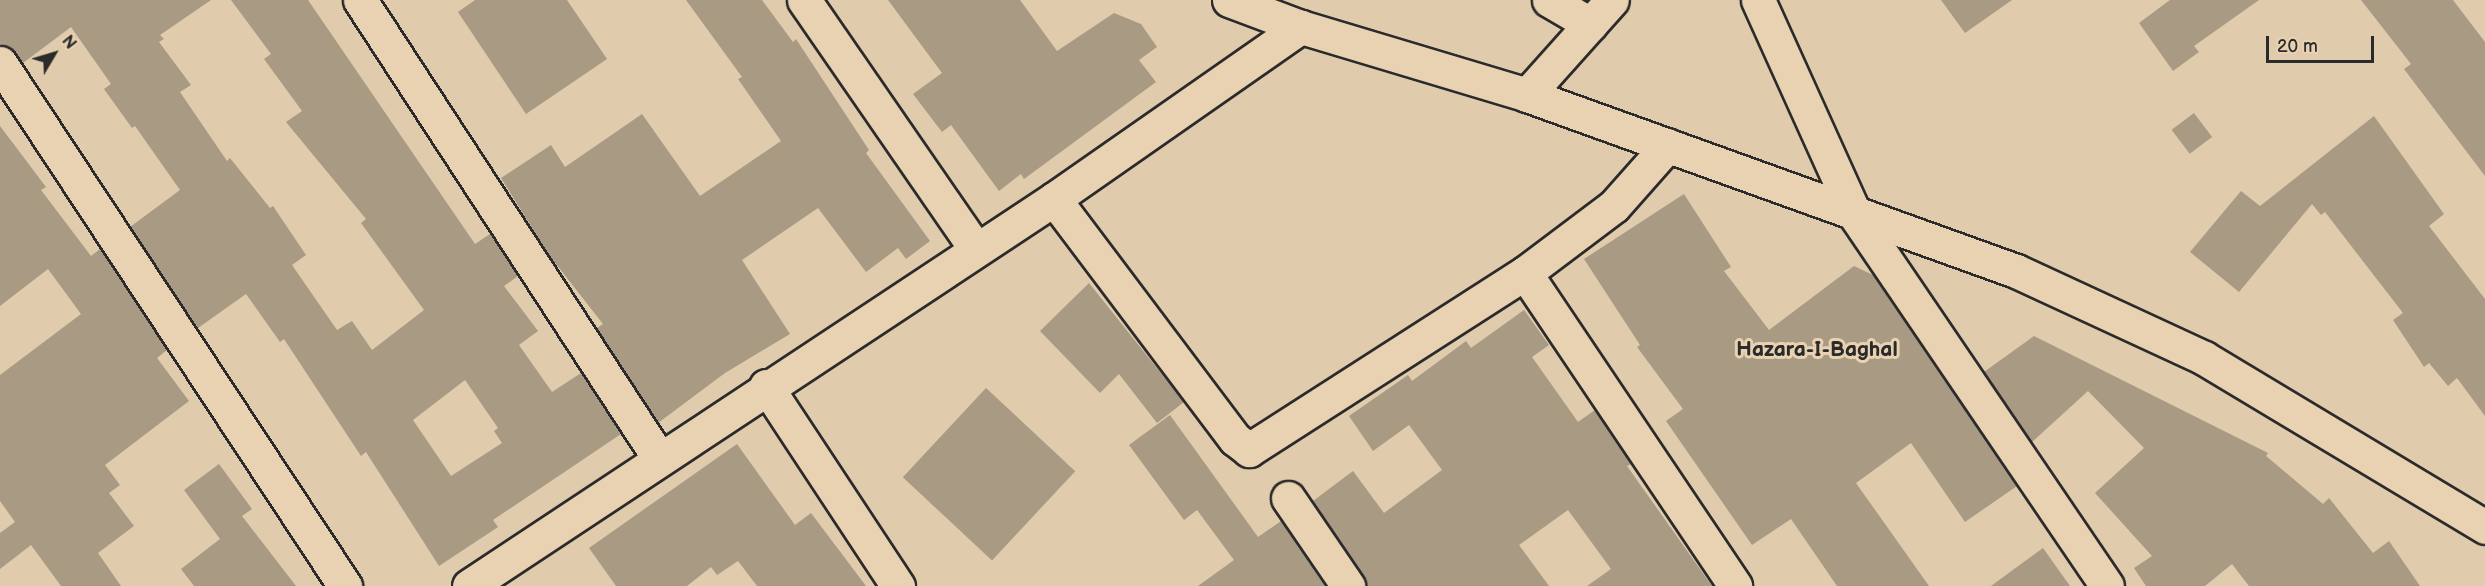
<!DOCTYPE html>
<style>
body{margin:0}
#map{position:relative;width:2485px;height:586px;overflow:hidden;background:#e0cbac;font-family:"Balsamiq Sans",sans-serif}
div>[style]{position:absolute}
.building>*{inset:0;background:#a89a83;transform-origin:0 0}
.roads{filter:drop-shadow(2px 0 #2b2b2b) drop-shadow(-2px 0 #2b2b2b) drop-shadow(0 2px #2b2b2b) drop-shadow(0 -2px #2b2b2b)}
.street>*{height:33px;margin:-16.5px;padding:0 16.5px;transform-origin:16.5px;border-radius:16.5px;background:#e8d2b1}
.secondary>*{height:33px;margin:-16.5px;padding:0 16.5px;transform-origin:16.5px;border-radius:16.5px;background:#e8d2b1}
span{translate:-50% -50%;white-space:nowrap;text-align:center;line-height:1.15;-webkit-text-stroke:6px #e8d2b1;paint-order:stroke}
.neighbourhood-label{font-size:21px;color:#2b2b2b;font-weight:700}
.north{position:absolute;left:24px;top:24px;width:60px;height:60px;-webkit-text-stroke:4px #e8d2b1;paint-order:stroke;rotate:52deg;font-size:16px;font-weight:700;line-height:24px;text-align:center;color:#2b2b2b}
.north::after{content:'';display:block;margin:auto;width:21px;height:27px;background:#2b2b2b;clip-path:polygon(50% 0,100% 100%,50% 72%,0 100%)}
.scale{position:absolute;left:2266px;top:36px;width:108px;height:27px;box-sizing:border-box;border:3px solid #2b2b2b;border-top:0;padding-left:8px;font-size:18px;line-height:21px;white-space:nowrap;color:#2b2b2b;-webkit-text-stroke:4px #e8d2b1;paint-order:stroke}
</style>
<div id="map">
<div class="building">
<i style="clip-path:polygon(evenodd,0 0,211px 0,160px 35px,164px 39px,159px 42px,191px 85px,180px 92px,227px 161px,230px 158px,270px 208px,273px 206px,306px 255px,292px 265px,337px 330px,352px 321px,372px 350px,424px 310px,361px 223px,366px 219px,286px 122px,302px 111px,264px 59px,271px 54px,231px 0,308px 0,475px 244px,490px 234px,518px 276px,504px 286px,538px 331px,519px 345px,552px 392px,581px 373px,621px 434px,493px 520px,498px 527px,439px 566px,366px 452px,361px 456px,284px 339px,280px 342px,246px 294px,198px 328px,130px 227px,180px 190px,135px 126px,132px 128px,104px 89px,111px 84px,71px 27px,23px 63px,9px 47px,0 44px,0 0,465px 380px,498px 428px,494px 431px,502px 443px,451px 476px,413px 420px,465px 380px)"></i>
<i style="clip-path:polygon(475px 0,567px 0,607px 59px,526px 114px,458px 12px)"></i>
<i style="clip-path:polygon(686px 0,762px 0,793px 42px,796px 39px,869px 150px,866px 153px,930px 241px,906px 259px,898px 248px,866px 272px,818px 208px,742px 260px,790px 334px,725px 373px,658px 423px,597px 328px,603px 324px,549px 255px,501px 178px,551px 145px,565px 167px,642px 114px,700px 196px,781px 141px,738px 79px,742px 77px)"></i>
<i style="clip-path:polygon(888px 0,1020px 0,1057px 51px,1114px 13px,1141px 24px,1157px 47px,1139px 60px,1156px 82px,1024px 179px,1021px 174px,999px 191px,951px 125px,942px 132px,913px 94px,942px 73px)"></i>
<i style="clip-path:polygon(1941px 0,2012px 0,1965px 33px)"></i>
<i style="clip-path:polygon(2170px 0,2259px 0,2194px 46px,2199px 52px,2173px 71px,2139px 23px)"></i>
<i style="clip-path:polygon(2361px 0,2453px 0,2485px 42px,2485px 176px,2404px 69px,2411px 64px)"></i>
<i style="left:2194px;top:113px;width:30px;height:28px;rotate:53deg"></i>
<i style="clip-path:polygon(2374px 116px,2444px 214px,2429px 226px,2485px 299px,2485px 416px,2457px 378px,2448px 386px,2429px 363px,2424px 367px,2393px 320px,2403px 313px,2325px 212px,2321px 215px,2312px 204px,2239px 292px,2190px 252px,2241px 191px,2260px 206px)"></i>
<i style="clip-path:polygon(0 126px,46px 187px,41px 190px,91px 256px,100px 249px,167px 350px,157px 358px,189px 401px,105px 465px,120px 485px,109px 493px,134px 526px,98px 553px,121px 586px,61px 586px,31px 545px,0 569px,0 533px,15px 522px,0 501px,0 375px,81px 314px,48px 269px,0 306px)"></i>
<i style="clip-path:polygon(1684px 194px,1731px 267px,1724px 271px,1769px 330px,1854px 266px,1873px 275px,2017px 486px,1965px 522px,1911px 443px,1856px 483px,1929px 586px,1837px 586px,1791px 519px,1752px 545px,1666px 421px,1683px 409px,1637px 347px,1640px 345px,1584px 259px)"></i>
<i style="clip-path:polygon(1089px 283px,1184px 402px,1157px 423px,1119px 374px,1100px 393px,1040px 331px)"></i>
<i style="clip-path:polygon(1524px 310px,1549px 345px,1532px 357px,1578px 422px,1595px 410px,1631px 464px,1627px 466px,1712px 586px,1587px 586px,1611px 569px,1568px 510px,1519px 545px,1549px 586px,1367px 586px,1363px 575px,1313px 501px,1353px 471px,1384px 513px,1442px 470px,1409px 425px,1373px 451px,1349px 416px,1408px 375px,1412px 381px,1466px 341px,1471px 348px)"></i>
<i style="clip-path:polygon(2034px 336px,2268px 453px,2266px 456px,2323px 504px,2329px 498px,2373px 553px,2389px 541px,2420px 586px,2249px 586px,2232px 564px,2205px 586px,2146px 586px,2134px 568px,2152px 556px,2095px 493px,2144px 448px,2088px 391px,2032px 442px,1984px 372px)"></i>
<i style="left:986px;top:388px;width:122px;height:122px;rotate:43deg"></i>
<i style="clip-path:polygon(1170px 415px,1258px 537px,1281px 521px,1325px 586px,1198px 586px,1234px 560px,1197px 510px,1184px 520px,1129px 445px)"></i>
<i style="clip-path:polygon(737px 444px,795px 525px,811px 513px,866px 586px,757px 586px,738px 561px,717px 575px,711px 567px,687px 586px,616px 586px,589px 548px)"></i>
<i style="clip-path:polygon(219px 464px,252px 509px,242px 516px,296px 586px,194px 586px,181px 569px,220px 539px,184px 490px)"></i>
<i style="clip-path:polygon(2043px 548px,2070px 586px,1991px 586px)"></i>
</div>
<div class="roads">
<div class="street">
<i style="left:360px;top:0;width:547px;rotate:56.86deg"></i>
<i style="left:804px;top:0;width:303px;rotate:55.4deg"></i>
<i style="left:1549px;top:0;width:48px;rotate:30.3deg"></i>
<i style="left:0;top:63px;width:627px;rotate:56.59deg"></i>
<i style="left:1054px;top:199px;width:301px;rotate:53deg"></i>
<i style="left:1235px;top:439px;width:18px;rotate:38deg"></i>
<i style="left:1249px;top:450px;width:328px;rotate:-32.7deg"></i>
<i style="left:1525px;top:273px;width:111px;rotate:-37deg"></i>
<i style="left:1614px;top:206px;width:81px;rotate:-48.5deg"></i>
<i style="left:1855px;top:215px;width:448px;rotate:55.8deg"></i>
<i style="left:1525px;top:273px;width:377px;rotate:56.1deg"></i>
<i style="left:766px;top:386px;width:240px;rotate:56.6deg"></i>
<i style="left:1288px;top:498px;width:107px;rotate:55.7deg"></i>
<i style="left:469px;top:586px;width:701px;rotate:-33.49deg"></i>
<i style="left:1054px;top:199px;width:301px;rotate:-34.9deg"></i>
</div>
<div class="secondary">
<i style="left:1229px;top:0;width:77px;rotate:20.6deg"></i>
<i style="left:1301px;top:27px;width:236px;rotate:16.7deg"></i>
<i style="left:1527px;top:95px;width:520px;rotate:19.79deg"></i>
<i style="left:2016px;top:271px;width:207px;rotate:24.8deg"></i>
<i style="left:2204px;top:358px;width:328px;rotate:31deg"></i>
<i style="left:1758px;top:0;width:236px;rotate:65.7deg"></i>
<i style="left:1527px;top:95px;width:127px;rotate:-48.2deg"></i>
</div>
</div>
<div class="neighbourhood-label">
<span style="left:1817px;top:350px">Hazara-I-Baghal</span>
</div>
<div class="north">N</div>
<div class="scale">20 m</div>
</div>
